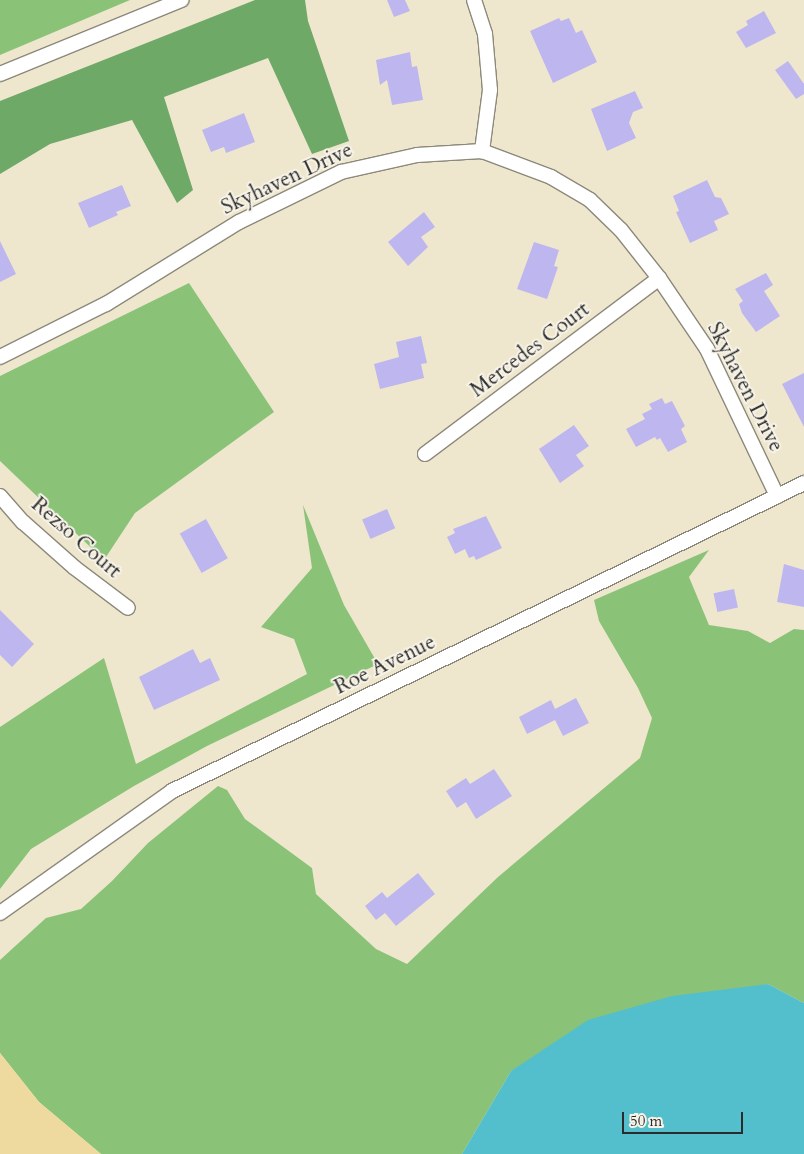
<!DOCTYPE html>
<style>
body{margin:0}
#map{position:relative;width:804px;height:1154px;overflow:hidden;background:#eee7cd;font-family:Cardo,serif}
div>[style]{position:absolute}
.green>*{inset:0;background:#8ac378}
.forest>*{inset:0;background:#6fa968}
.sand>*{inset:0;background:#eeda9e}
.water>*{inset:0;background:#53bfcc}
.building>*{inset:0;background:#beb7ef;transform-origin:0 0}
.roads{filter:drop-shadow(1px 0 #8c897c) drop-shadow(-1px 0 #8c897c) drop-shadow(0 1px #8c897c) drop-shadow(0 -1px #8c897c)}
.minor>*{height:14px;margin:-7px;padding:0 7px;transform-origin:7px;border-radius:7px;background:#fff}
span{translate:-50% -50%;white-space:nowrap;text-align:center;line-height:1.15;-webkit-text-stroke:4px #f7f3e8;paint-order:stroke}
.street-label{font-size:21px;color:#2b2b2b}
.scale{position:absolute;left:622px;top:1112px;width:121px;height:22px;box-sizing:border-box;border:2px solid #2b2b2b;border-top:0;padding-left:6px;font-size:15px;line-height:18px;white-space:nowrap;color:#2b2b2b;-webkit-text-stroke:4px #f7f3e8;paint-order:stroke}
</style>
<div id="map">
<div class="green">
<i style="clip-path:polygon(0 0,130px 0,0 55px)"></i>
<i style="clip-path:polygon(189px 283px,274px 412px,135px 513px,104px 560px,0 461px,0 376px)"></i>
<i style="clip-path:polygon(303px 505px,344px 605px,378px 664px,207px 746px,134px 786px,31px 849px,0 889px,0 727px,104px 658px,136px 764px,307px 674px,294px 639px,261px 627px,312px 568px)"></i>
<i style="clip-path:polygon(709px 550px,689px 577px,709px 625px,748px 631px,770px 643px,794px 629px,804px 630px,804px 1003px,768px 984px,511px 1071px,462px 1154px,101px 1154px,39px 1102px,0 1053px,0 960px,46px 918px,81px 909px,112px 881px,148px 843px,218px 786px,227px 790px,245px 819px,312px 868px,316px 894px,376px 949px,407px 964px,498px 877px,640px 758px,652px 718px,638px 688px,599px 621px,594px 600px)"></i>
</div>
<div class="forest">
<i style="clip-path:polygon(255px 0,305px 0,308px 21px,349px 141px,312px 154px,268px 58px,164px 97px,193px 190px,177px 203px,132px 120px,50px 144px,0 174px,0 101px)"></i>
</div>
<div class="sand">
<i style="clip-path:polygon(0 1053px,39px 1102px,101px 1154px,0 1154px)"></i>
</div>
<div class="water">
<i style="clip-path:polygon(768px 984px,804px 1003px,804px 1154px,462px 1154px,511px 1071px,588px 1020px,672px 996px)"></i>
</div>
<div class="building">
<i style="clip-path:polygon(387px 0,405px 0,410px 11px,394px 17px)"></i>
<i style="clip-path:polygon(764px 11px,776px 33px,746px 48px,736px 32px,748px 25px,746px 21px)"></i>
<i style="clip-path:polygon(559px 18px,561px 21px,569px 18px,576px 33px,582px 30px,597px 62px,553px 83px,530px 31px)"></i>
<i style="clip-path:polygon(410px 52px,412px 67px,417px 66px,423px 100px,392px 105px,387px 80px,380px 85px,376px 60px)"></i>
<i style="clip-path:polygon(788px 61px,804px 84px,804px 94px,796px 99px,775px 70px)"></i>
<i style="clip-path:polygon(635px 91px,643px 108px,633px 112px,629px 123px,636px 138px,607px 151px,591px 109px)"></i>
<i style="clip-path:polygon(244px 113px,255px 142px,226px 153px,224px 147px,211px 152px,202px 130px)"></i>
<i style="clip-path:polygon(707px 180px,715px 197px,721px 198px,729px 214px,714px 221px,718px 230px,690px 243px,676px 212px,679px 211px,673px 196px)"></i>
<i style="clip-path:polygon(122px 185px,131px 206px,116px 212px,118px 215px,89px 228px,78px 203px)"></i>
<i style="clip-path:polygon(424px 212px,435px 227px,421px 237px,428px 247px,408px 266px,388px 242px)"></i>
<i style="clip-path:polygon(0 241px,16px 274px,0 282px)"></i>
<i style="clip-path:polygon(534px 242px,559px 250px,554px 266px,558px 267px,547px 299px,517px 289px)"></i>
<i style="clip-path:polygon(766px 273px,773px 285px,764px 291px,780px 316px,756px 332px,742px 313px,739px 304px,743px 301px,735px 289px)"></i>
<i style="clip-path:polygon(421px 336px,427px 363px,421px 364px,424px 378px,380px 389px,374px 364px,399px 357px,396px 342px)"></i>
<i style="clip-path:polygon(804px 373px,804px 427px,782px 384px)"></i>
<i style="clip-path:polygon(662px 398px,665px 404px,672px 401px,685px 426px,681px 429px,687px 442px,668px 452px,660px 438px,657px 440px,655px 437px,636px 447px,626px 429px,645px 419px,642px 414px,652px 409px,649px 404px)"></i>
<i style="clip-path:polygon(574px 425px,589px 446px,576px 455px,584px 466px,560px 483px,539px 449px)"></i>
<i style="left:387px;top:509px;width:21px;height:27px;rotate:67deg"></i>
<i style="clip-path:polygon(486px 516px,502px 548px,476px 560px,474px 556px,469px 558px,465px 549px,455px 554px,447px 537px,455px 533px,453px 529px)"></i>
<i style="left:206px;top:519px;width:45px;height:30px;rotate:61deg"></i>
<i style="clip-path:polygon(784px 564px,804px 570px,804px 607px,777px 602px)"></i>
<i style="left:734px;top:589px;width:19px;height:21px;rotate:78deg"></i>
<i style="clip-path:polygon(0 610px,34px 644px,12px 667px,0 655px)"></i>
<i style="clip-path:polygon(193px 649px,200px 663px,210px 658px,220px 680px,154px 710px,139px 677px)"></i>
<i style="clip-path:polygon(576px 698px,589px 723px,563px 736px,555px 720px,527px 734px,519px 717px,551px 700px,555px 709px)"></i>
<i style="clip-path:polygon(494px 769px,512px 796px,476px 819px,466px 802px,457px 808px,446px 791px,466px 778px,470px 784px)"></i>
<i style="clip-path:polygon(418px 873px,435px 894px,396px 926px,385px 913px,376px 920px,365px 906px,382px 892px,387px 898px)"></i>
</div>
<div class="roads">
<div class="minor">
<i style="left:474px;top:0;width:36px;rotate:72deg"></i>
<i style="left:485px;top:34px;width:56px;rotate:84.9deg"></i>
<i style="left:490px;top:90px;width:62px;rotate:97.5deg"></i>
<i style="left:0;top:74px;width:196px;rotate:-22.2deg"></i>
<i style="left:0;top:357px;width:119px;rotate:-26.6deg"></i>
<i style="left:106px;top:304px;width:156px;rotate:-31.7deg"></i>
<i style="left:239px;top:222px;width:114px;rotate:-26.1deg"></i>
<i style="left:341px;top:172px;width:78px;rotate:-12.6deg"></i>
<i style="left:417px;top:155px;width:65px;rotate:-3.5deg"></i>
<i style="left:482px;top:151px;width:74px;rotate:20.6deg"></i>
<i style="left:551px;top:177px;width:45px;rotate:30.5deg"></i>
<i style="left:590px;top:200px;width:43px;rotate:44.1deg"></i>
<i style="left:621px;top:230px;width:61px;rotate:51.6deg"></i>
<i style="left:659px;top:278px;width:86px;rotate:55.9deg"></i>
<i style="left:707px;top:349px;width:163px;rotate:64.5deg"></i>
<i style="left:425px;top:454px;width:293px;rotate:-36.9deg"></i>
<i style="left:0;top:496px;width:35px;rotate:49deg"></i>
<i style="left:23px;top:522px;width:69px;rotate:41.5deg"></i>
<i style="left:75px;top:568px;width:66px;rotate:37deg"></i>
<i style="left:0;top:913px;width:211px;rotate:-35.3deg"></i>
<i style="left:172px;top:791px;width:703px;rotate:-25.98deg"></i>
</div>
</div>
<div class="street-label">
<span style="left:287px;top:179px;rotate:-25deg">Skyhaven Drive</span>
<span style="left:530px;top:350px;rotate:-37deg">Mercedes Court</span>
<span style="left:745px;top:387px;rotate:63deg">Skyhaven Drive</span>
<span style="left:76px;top:538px;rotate:41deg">Rezso Court</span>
<span style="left:385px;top:665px;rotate:-26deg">Roe Avenue</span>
</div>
<div class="scale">50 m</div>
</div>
